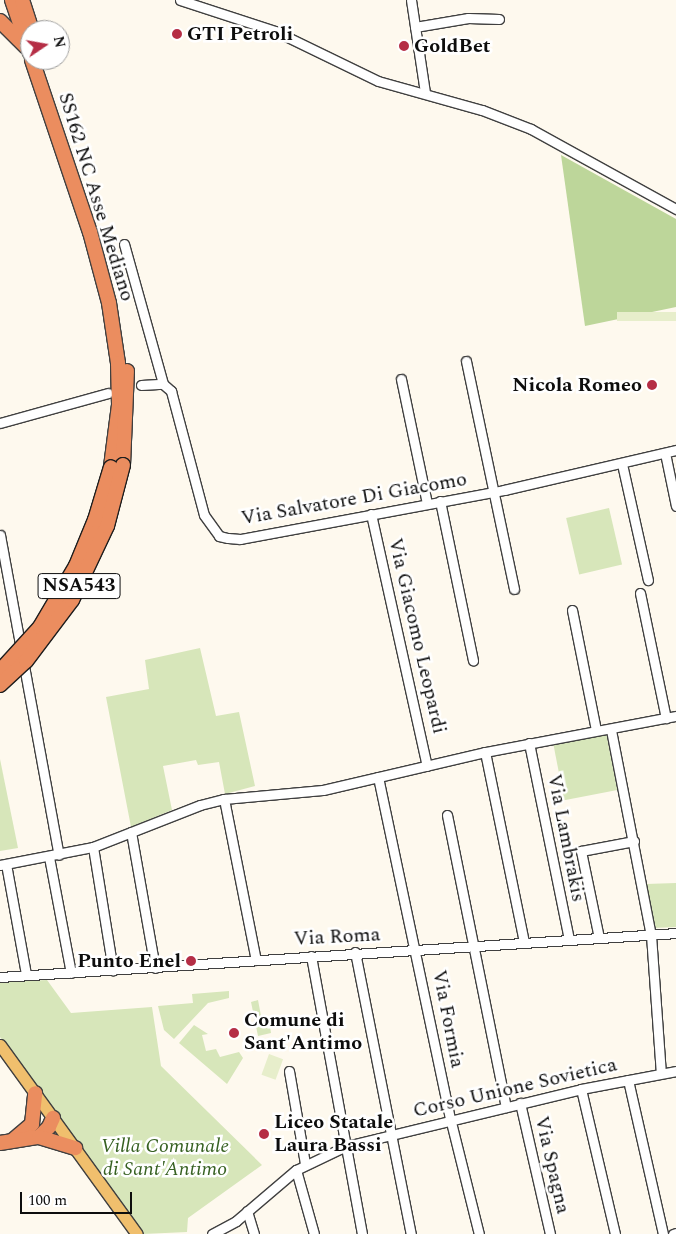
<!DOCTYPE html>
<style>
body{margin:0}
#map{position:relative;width:676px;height:1234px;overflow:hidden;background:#fef9ee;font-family:Spectral,serif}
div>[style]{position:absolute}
.green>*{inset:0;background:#d7e6ba;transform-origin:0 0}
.forest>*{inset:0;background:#bdd69a}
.pitch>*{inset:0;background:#e7eecb;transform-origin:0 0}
.roads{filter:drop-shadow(1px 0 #404040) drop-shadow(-1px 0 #404040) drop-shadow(0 1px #404040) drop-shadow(0 -1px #404040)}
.minor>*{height:9px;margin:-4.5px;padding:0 4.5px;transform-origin:4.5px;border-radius:4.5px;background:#fff}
.major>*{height:11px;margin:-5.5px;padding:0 5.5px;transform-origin:5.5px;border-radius:5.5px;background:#f0bf6d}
.highway>*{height:14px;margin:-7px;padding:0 7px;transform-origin:7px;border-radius:7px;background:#eb8d5f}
.bridges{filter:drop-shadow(1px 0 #1e1e1e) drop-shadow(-1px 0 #1e1e1e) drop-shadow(0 1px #1e1e1e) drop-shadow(0 -1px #1e1e1e)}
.highway-bridge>*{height:14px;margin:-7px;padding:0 7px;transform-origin:7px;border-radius:7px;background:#eb8d5f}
.dots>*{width:14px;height:14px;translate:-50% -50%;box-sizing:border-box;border:2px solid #fff;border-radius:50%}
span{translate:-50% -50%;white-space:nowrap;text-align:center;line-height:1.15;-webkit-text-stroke:5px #fff;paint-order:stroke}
.shield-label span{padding:1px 4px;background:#fff;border:1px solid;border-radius:4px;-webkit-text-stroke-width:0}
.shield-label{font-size:19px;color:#0d0d0d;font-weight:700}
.poi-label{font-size:20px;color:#0d0d0d;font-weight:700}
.left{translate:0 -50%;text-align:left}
.right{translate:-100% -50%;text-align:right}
.street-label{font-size:20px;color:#0d0d0d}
.park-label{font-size:20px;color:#376122;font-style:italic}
.north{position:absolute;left:20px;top:20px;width:50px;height:50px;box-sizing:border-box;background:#fff;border:1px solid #9e9e9e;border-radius:50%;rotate:78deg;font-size:14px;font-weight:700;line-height:20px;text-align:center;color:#0d0d0d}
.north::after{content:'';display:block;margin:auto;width:18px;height:22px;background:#b52e46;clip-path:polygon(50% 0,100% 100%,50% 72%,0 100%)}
.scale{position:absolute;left:20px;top:1192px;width:112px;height:22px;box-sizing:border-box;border:2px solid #0d0d0d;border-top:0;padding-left:6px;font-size:15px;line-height:18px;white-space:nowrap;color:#0d0d0d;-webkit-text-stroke:4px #fff;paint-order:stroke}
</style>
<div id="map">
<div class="green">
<i style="left:609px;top:508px;width:58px;height:44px;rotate:77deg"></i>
<i style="clip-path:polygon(200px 648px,216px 716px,239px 712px,255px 786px,225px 794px,219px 762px,198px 765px,196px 760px,163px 766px,172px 810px,131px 827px,106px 697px,149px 689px,145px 660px)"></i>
<i style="left:606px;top:732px;width:59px;height:54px;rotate:79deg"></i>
<i style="clip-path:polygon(0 759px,18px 848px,0 851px)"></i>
<i style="clip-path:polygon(676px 883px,676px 927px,653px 928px,646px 884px)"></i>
<i style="clip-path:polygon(47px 980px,71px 1013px,152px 1007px,161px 1066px,262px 1165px,188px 1218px,187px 1232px,143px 1234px,0 1037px,0 982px)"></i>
<i style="clip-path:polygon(229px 991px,229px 998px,208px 1003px,174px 1039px,164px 1030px,158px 1006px,193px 1003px,192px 994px)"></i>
<i style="clip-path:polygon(258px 1000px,262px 1021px,269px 1020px,271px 1033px,258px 1036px,251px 1002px)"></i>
<i style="clip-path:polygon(194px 1025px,208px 1034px,202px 1035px,206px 1051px,216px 1049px,220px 1057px,239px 1052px,243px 1058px,227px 1084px,179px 1043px)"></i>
</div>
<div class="forest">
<i style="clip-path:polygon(561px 155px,676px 219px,676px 307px,585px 326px)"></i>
</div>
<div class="pitch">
<i style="left:676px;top:312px;width:9px;height:59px;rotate:90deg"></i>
<i style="left:269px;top:1054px;width:15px;height:22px;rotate:20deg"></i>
</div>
<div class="roads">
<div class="minor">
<i style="left:180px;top:0;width:100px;rotate:18.1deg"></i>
<i style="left:275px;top:31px;width:114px;rotate:25.9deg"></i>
<i style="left:378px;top:81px;width:108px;rotate:15.6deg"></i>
<i style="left:482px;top:110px;width:53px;rotate:21.2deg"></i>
<i style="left:531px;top:129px;width:166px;rotate:28.9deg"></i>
<i style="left:411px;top:0;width:94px;rotate:81.4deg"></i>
<i style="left:415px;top:27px;width:54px;rotate:-9.6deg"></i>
<i style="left:468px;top:18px;width:31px;rotate:2deg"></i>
<i style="left:124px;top:244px;width:145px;rotate:74.4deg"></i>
<i style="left:466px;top:361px;width:233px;rotate:78.1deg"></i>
<i style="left:401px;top:379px;width:127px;rotate:78.2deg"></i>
<i style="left:141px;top:385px;width:22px;rotate:-3deg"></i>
<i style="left:163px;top:384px;width:11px;rotate:41deg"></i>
<i style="left:171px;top:391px;width:128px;rotate:75.1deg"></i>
<i style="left:204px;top:515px;width:26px;rotate:54deg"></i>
<i style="left:219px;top:536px;width:9px;rotate:13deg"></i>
<i style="left:228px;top:538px;width:12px;rotate:5deg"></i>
<i style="left:240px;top:539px;width:269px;rotate:-10.5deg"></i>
<i style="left:504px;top:490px;width:177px;rotate:-13.1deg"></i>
<i style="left:0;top:423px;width:112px;rotate:-15.5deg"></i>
<i style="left:665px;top:453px;width:54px;rotate:78.3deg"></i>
<i style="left:622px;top:464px;width:119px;rotate:77.4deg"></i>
<i style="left:440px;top:501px;width:163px;rotate:78.3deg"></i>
<i style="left:371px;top:514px;width:258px;rotate:77.5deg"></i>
<i style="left:0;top:535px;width:325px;rotate:79.6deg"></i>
<i style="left:640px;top:593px;width:128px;rotate:78.3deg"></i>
<i style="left:572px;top:610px;width:122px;rotate:78.7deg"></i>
<i style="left:611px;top:730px;width:209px;rotate:79deg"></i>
<i style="left:651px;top:935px;width:138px;rotate:85.9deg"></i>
<i style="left:529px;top:743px;width:201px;rotate:78.5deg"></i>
<i style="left:485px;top:752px;width:194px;rotate:78.4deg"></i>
<i style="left:378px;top:777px;width:353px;rotate:78.1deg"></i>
<i style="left:451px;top:1122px;width:115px;rotate:76deg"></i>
<i style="left:224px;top:799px;width:164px;rotate:78.8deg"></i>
<i style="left:447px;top:815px;width:298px;rotate:78.6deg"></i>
<i style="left:131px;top:832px;width:138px;rotate:80deg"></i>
<i style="left:93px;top:847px;width:125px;rotate:80.8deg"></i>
<i style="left:49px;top:857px;width:118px;rotate:79.3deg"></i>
<i style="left:6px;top:864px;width:112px;rotate:79.7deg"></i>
<i style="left:0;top:865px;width:95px;rotate:-11deg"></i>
<i style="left:93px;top:847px;width:115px;rotate:-21.4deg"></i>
<i style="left:200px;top:805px;width:25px;rotate:-14deg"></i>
<i style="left:224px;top:799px;width:99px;rotate:-5.2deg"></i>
<i style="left:323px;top:790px;width:166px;rotate:-13.2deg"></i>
<i style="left:485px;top:752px;width:194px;rotate:-10.7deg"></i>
<i style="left:599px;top:938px;width:89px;rotate:-101.7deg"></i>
<i style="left:581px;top:851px;width:54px;rotate:-10.7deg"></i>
<i style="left:355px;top:952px;width:288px;rotate:78.8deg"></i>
<i style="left:311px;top:956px;width:283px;rotate:79.6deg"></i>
<i style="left:0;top:977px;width:677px;rotate:-3.72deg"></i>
<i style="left:289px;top:1071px;width:94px;rotate:80.2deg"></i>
<i style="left:628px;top:1080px;width:158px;rotate:77.2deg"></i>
<i style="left:581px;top:1089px;width:149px;rotate:76.8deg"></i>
<i style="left:520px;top:1103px;width:134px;rotate:77.1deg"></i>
<i style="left:296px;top:1170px;width:66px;rotate:74.3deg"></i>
<i style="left:247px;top:1211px;width:24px;rotate:73deg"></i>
<i style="left:212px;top:1234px;width:27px;rotate:-28deg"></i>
<i style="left:236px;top:1221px;width:79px;rotate:-40.4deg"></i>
<i style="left:296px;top:1170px;width:55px;rotate:-25.6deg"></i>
<i style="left:346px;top:1146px;width:242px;rotate:-13.6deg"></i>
<i style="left:581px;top:1089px;width:97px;rotate:-10.7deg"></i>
<i style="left:673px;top:1234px;width:3px;rotate:-18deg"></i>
</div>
<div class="major">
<i style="left:0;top:1045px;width:233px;rotate:54.1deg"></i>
</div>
<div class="highway">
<i style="left:12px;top:0;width:56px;rotate:71.2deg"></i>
<i style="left:22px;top:0;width:32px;rotate:72deg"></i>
<i style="left:0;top:21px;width:37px;rotate:45deg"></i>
<i style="left:32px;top:60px;width:182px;rotate:71.4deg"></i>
<i style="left:90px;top:232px;width:73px;rotate:75deg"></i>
<i style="left:109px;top:303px;width:61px;rotate:81.5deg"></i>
<i style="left:118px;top:363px;width:42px;rotate:88.6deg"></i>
<i style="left:119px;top:405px;width:63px;rotate:97.4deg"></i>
<i style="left:123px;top:465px;width:94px;rotate:-87.6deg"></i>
<i style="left:39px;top:1137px;width:14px;rotate:-45deg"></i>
<i style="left:49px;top:1127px;width:10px;rotate:-66deg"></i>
<i style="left:13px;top:1140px;width:25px;rotate:-40deg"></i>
<i style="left:32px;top:1124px;width:31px;rotate:-84deg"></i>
<i style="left:0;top:1143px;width:39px;rotate:-9deg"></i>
<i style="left:39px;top:1137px;width:38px;rotate:17deg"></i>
</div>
</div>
<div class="bridges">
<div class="highway-bridge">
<i style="left:0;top:671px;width:59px;rotate:-47.7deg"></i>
<i style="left:40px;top:627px;width:71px;rotate:-59.5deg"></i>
<i style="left:76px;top:566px;width:50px;rotate:-67.6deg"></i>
<i style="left:95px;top:520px;width:55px;rotate:-73.2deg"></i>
<i style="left:0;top:685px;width:35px;rotate:-43deg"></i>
<i style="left:26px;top:661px;width:76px;rotate:-53deg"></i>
<i style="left:72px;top:600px;width:82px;rotate:-64.7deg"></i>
<i style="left:107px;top:526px;width:63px;rotate:-75.3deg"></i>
</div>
</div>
<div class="dots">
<i style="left:177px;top:34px;background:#b52e46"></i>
<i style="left:404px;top:46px;background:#b52e46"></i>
<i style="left:652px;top:385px;background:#b52e46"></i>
<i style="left:191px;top:961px;background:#b52e46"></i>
<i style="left:234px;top:1033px;background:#b52e46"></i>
<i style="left:264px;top:1134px;background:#b52e46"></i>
</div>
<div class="shield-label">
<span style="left:79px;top:586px">NSA543</span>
</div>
<div class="poi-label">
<span class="left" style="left:187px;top:34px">GTI Petroli</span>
<span class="left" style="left:414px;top:46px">GoldBet</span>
<span class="right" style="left:642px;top:385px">Nicola Romeo</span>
<span class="right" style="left:181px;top:961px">Punto Enel</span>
<span class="left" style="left:244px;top:1032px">Comune di<br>Sant'Antimo</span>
<span class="left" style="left:274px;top:1134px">Liceo Statale<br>Laura Bassi</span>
</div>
<div class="street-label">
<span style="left:96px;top:197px;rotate:73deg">SS162 NC Asse Mediano</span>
<span style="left:354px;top:499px;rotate:-10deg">Via Salvatore Di Giacomo</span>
<span style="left:417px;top:636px;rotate:77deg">Via Giacomo Leopardi</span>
<span style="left:566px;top:838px;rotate:79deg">Via Lambrakis</span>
<span style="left:337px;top:937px;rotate:-3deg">Via Roma</span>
<span style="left:448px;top:1019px;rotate:79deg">Via Formia</span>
<span style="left:515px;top:1088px;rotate:-13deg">Corso Unione Sovietica</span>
<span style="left:552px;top:1165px;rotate:77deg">Via Spagna</span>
</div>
<div class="park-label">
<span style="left:165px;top:1158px">Villa Comunale<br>di Sant'Antimo</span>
</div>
<div class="north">N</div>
<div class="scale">100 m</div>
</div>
